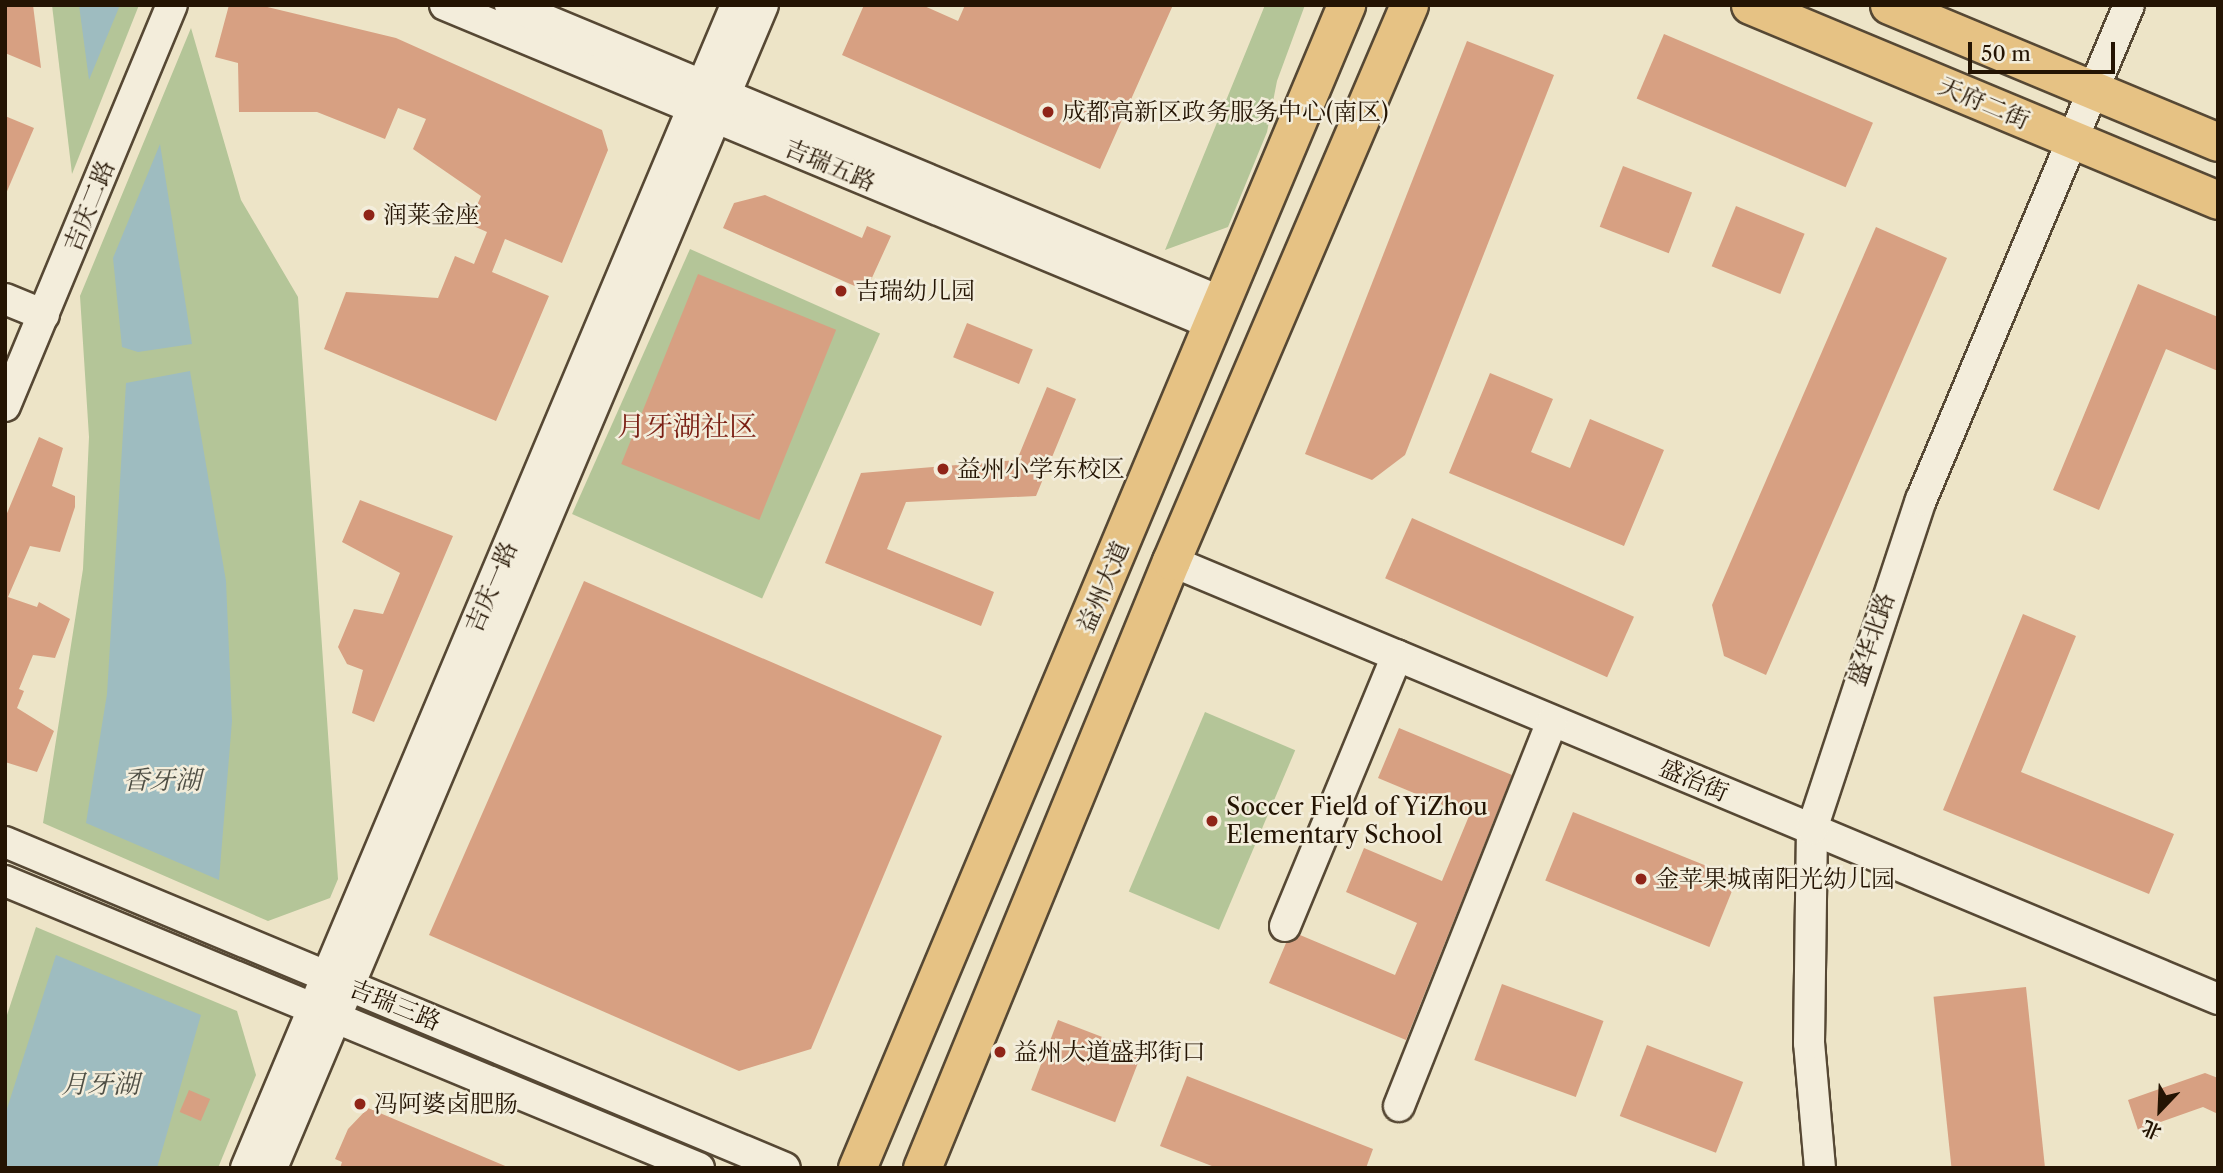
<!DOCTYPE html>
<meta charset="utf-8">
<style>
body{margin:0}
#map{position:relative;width:2223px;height:1173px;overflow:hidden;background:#ede4c7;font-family:"Libre Caslon Text","Noto Serif SC",serif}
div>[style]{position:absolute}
.green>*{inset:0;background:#b4c598;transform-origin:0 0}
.water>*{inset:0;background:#9ebcc0}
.building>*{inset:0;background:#d7a082;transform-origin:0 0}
.minor-tunnel>*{height:30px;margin-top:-15px;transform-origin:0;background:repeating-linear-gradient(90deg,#cfc5aa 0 30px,transparent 0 45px)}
.roads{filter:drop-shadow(2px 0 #564834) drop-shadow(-2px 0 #564834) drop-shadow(0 2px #564834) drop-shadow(0 -2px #564834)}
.minor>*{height:30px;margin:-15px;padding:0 15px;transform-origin:15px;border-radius:15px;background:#f3eddb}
.major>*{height:37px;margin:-18.5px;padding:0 18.5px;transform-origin:18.5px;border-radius:18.5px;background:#e6c284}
.dots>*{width:19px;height:19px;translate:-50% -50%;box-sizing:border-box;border:4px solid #f3eddb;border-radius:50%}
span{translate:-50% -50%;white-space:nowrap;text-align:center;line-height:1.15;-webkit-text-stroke:5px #f3eddb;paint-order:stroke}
.street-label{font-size:24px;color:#241403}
.poi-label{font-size:24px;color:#241403}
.left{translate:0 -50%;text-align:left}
.water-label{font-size:26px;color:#4f4f45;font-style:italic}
.quarter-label{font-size:28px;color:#7a1f14}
.frame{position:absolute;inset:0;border:7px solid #241403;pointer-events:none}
.north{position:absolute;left:2125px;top:1075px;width:70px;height:70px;-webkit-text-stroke:5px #f3eddb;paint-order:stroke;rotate:203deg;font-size:19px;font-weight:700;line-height:28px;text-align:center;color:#241403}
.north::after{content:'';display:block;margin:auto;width:24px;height:32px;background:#241403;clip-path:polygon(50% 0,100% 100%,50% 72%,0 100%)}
.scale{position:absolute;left:1968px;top:42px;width:147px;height:32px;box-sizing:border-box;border:4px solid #241403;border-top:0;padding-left:9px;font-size:21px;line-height:24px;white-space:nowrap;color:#241403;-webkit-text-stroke:5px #f3eddb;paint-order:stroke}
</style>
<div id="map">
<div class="green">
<i style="clip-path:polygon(52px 5px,139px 5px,72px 174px)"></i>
<i style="clip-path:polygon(1265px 5px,1305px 5px,1277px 81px,1267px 132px,1228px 227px,1165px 250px)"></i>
<i style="clip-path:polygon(191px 28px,241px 200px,298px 297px,338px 879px,330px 898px,268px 921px,43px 823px,83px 569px,89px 437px,80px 296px)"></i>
<i style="left:690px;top:249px;width:208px;height:290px;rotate:24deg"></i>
<i style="left:1205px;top:712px;width:98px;height:195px;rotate:23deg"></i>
<i style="clip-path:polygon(36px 927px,237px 1011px,256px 1075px,218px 1168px,5px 1168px,5px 1021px)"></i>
</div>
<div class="water">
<i style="clip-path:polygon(79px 5px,120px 5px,89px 80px)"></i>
<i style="clip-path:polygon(160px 144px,192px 344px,138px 352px,122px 347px,113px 258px)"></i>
<i style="clip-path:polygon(190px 371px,226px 581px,232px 721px,219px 880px,86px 823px,107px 694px,126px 383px)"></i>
<i style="clip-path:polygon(56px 955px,201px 1015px,157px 1168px,5px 1168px,5px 1115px)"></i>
</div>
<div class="building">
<i style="clip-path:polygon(5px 5px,33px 5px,41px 68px,5px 53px)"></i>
<i style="clip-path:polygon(229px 5px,259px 5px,396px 38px,602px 130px,608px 150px,562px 263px,505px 239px,492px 272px,549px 296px,496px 421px,324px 349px,346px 292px,438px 298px,455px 256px,474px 264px,487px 232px,469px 224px,481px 196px,413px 149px,426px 119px,398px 108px,385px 139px,317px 112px,239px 112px,238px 63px,215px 57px)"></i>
<i style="clip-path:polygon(864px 5px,922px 5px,958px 21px,965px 5px,1173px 5px,1100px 169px,842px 55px)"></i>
<i style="left:1664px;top:34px;width:227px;height:70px;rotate:23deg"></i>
<i style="clip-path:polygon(1467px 41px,1554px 75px,1405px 455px,1372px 480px,1305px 454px)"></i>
<i style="clip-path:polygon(5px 116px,34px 128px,5px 196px)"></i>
<i style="left:1623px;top:166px;width:74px;height:65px;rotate:21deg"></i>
<i style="clip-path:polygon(765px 195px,862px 238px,867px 226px,891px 236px,866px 291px,723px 228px,734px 203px)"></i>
<i style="left:1736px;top:206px;width:74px;height:65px;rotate:22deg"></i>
<i style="clip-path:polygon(1876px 227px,1947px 258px,1766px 675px,1724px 656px,1712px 605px)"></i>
<i style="left:698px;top:274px;width:149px;height:205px;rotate:22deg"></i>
<i style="clip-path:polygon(2138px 284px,2218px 317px,2218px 371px,2166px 349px,2099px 510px,2053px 490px)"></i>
<i style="left:967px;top:323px;width:71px;height:37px;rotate:22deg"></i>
<i style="clip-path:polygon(1490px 373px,1553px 399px,1531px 452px,1570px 468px,1590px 419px,1664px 450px,1624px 546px,1449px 473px)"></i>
<i style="clip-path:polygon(1047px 387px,1076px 399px,1036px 496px,906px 502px,887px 549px,994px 592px,981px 626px,825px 563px,861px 473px,1017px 460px)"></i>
<i style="clip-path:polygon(39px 437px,63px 448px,52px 486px,75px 496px,75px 507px,60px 552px,30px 546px,8px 597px,37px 607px,39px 602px,70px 619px,55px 658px,33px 655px,19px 689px,24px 691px,17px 708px,54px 731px,37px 772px,5px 762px,5px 518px)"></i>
<i style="clip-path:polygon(360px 500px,453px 536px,374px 722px,352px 713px,363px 670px,347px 664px,338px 647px,354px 609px,383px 614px,400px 573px,342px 542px)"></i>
<i style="left:1412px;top:518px;width:243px;height:66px;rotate:24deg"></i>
<i style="clip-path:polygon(584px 581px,942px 736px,811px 1049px,739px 1071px,429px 935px)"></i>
<i style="clip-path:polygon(2023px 614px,2076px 636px,2021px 772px,2174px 834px,2149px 894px,1943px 810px)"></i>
<i style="clip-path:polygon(1399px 728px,1512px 775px,1406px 1040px,1269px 983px,1286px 943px,1300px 935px,1395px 975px,1417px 923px,1346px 892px,1364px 848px,1442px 881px,1469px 816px,1378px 778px)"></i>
<i style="left:1573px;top:812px;width:177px;height:74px;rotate:22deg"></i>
<i style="left:1502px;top:984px;width:108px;height:81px;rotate:20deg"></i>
<i style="left:2026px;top:987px;width:182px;height:93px;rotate:84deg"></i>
<i style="left:1058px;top:1020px;width:90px;height:75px;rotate:21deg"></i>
<i style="left:1647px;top:1045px;width:103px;height:76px;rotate:21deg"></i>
<i style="clip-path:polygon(2205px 1073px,2218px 1078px,2218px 1114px,2203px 1107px,2138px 1130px,2128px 1100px)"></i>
<i style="clip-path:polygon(1187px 1076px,1373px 1149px,1366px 1168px,1217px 1168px,1160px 1146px)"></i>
<i style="left:189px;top:1090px;width:23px;height:24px;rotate:23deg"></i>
<i style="clip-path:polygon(368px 1108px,510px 1168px,340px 1168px,342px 1162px,335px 1159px,348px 1129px)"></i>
</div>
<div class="minor-tunnel">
<i style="left:484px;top:5px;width:54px;rotate:22.8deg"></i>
</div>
<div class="roads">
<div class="minor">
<i style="left:445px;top:5px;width:834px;rotate:22.57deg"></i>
<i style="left:510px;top:5px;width:774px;rotate:22.65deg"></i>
<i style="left:5px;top:299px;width:42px;rotate:22.3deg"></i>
<i style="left:5px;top:406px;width:434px;rotate:-67.4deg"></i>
<i style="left:1171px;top:561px;width:1135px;rotate:22.7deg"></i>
<i style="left:5px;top:842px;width:845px;rotate:22.68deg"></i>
<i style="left:5px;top:881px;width:751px;rotate:22.47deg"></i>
<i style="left:1285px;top:926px;width:293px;rotate:-67.5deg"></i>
<i style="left:1399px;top:1106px;width:414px;rotate:-68.3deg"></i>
<i style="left:246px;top:1168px;width:1262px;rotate:-67.15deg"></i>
<i style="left:272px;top:1168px;width:1262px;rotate:-67.11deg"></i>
<i style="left:1820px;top:1168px;width:125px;rotate:-95deg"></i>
<i style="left:1809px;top:1043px;width:214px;rotate:-89.2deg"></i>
<i style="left:1812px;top:829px;width:347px;rotate:-71.7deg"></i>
<i style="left:1921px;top:500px;width:537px;rotate:-67.21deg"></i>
</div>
<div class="major">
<i style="left:1750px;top:5px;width:507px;rotate:22.62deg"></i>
<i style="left:1889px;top:5px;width:356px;rotate:22.6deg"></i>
<i style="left:857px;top:1168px;width:1262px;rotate:-67.19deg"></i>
<i style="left:922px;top:1168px;width:656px;rotate:-67.7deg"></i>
<i style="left:1171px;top:561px;width:605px;rotate:-66.83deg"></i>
</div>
</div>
<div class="dots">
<i style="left:1048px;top:112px;background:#8f2418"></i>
<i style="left:369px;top:215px;background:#8f2418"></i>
<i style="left:841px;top:291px;background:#8f2418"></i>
<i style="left:943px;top:469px;background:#8f2418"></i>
<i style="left:1212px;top:821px;background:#8f2418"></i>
<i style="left:1641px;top:879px;background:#8f2418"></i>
<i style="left:1000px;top:1052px;background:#8f2418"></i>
<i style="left:360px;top:1104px;background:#8f2418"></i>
</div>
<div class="street-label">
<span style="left:1984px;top:103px;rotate:23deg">天府二街</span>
<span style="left:830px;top:165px;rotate:23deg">吉瑞五路</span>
<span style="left:89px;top:206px;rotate:-68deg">吉庆二路</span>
<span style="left:491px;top:587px;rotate:-67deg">吉庆一路</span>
<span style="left:1103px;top:587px;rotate:-67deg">益州大道</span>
<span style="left:1871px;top:639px;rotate:-71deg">盛华北路</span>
<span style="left:1694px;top:780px;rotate:23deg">盛治街</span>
<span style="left:395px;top:1005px;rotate:22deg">吉瑞三路</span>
</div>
<div class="poi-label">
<span class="left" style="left:1062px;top:112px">成都高新区政务服务中心(南区)</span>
<span class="left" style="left:383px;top:215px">润莱金座</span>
<span class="left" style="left:855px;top:291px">吉瑞幼儿园</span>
<span class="left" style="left:957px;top:469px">益州小学东校区</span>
<span class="left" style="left:1226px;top:821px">Soccer Field of YiZhou<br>Elementary School</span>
<span class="left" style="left:1655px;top:879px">金苹果城南阳光幼儿园</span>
<span class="left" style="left:1014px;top:1052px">益州大道盛邦街口</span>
<span class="left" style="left:374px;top:1104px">冯阿婆卤肥肠</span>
</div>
<div class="water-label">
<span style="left:162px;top:781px">香牙湖</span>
<span style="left:100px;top:1085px">月牙湖</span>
</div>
<div class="quarter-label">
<span style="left:687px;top:426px">月牙湖社区</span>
</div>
<div class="frame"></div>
<div class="north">北</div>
<div class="scale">50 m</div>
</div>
